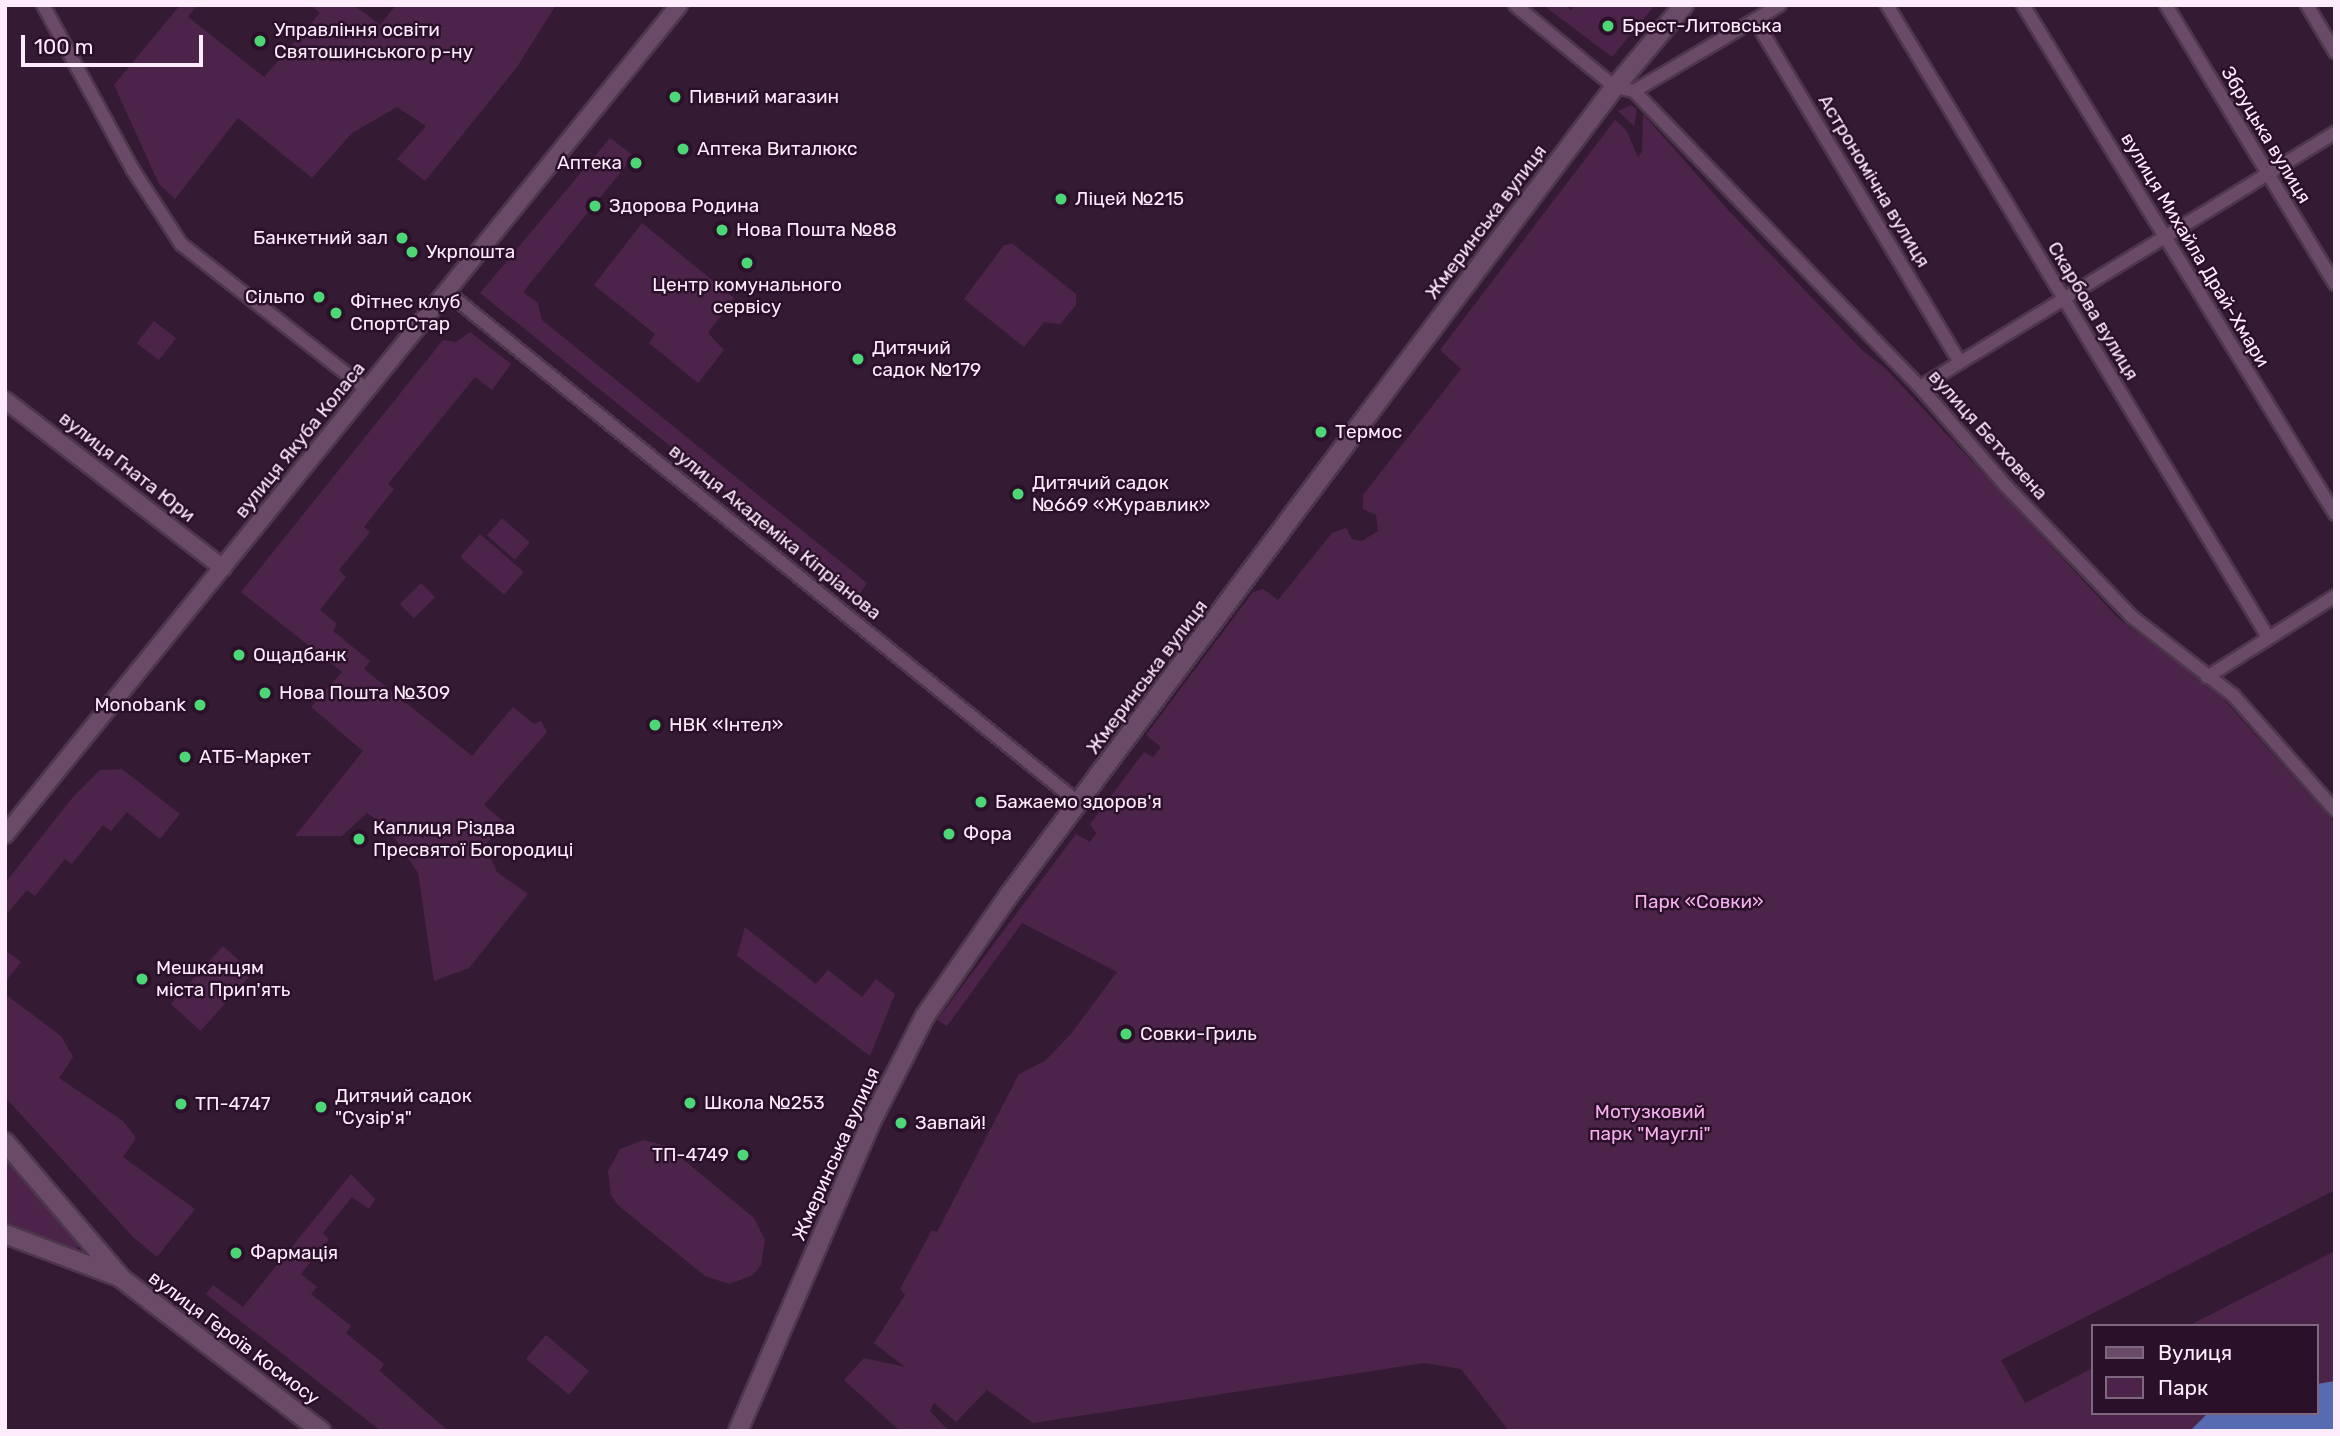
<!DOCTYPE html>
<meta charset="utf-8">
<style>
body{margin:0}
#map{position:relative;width:2340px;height:1436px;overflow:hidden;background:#351a33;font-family:Rubik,sans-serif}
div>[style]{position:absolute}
.green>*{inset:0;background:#4c2449;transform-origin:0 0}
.water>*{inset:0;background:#566bb2}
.roads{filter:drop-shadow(2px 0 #4e374c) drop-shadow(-2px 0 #4e374c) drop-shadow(0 2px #4e374c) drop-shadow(0 -2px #4e374c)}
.minor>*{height:12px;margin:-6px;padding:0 6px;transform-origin:6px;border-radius:6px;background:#6a4b67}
.tertiary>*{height:16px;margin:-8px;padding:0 8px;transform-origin:8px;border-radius:8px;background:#6a4b67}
.secondary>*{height:18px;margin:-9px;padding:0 9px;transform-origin:9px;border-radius:9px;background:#6a4b67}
.dots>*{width:19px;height:19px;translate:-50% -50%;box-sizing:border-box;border:4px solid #2b1029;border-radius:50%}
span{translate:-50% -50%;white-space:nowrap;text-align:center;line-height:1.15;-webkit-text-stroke:5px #2b1029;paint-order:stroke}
.poi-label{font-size:19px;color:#feebfc}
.left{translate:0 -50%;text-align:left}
.right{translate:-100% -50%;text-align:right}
.street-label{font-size:19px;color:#feebfc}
.park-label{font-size:19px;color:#f6afef}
.frame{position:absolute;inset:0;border:7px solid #feebfc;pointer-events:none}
.legend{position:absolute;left:2091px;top:1324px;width:228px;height:91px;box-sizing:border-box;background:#2b1029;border:2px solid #7f687d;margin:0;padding:9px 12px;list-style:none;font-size:21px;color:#feebfc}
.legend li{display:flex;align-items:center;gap:14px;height:35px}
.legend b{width:35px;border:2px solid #7f687d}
.scale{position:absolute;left:21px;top:35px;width:182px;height:32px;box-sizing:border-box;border:4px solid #feebfc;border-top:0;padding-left:9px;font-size:21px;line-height:24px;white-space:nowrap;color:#feebfc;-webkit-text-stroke:5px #2b1029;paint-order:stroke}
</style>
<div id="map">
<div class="green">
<i style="clip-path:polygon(180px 5px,197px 5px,188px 17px,264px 77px,320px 13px,310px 5px,354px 5px,380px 25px,396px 5px,556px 5px,517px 67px,425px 181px,397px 159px,426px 126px,397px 107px,352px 133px,312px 178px,238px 118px,175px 199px,159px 184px,114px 85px)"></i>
<i style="clip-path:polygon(1543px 5px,1565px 5px,1571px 10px,1575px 5px,1655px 5px,1612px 57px)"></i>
<i style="clip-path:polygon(1631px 105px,1637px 110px,1634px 126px,1618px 111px)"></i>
<i style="clip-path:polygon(1643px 114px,1730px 212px,1862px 350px,1886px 369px,2119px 619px,2216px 691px,2335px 823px,2335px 1190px,2001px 1360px,2025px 1403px,2093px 1368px,2093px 1413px,2317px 1413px,2317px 1326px,2188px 1326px,2335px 1251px,2335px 1431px,1509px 1431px,1461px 1369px,1424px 1363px,1033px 1423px,987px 1390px,956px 1422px,934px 1403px,930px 1411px,949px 1431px,900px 1431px,844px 1380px,864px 1358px,905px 1367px,874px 1343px,905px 1295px,900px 1289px,932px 1230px,937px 1232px,1019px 1074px,1045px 1061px,1071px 1034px,1117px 972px,1022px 923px,947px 1026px,937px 1020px,1076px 834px,1090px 842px,1096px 833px,1090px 824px,1144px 752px,1153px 757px,1161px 747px,1146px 735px,1253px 592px,1263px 589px,1278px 600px,1332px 533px,1346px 528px,1352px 539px,1362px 541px,1378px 531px,1376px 515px,1363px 509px,1363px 495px,1461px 369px,1440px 350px,1615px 120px,1626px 130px,1638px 157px,1642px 152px)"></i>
<i style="clip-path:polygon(610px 138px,634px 156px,523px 292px,538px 303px,542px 320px,867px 583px,858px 597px,480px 293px)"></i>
<i style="clip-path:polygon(642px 223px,734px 298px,708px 333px,724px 350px,698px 383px,649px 343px,655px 334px,594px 285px)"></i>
<i style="clip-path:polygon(1013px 244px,1076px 294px,1076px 305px,1060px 324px,1044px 322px,1024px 347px,964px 299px,1004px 245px)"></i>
<i style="left:154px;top:321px;width:28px;height:28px;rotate:38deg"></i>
<i style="clip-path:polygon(470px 332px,511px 364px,492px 390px,475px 377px,388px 484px,394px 489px,364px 527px,370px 532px,339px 570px,346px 577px,320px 610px,337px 624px,333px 631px,370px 661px,364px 669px,472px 756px,513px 707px,534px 724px,541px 721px,547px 732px,484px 805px,503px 821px,485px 846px,497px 872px,528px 894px,469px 968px,434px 981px,418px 873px,388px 828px,367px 813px,342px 836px,295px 836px,363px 751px,311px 707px,342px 672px,241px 592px,443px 340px,456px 342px)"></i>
<i style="left:502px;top:518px;width:37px;height:23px;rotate:41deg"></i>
<i style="left:480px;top:534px;width:58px;height:30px;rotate:41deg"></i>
<i style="left:421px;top:583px;width:20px;height:30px;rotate:45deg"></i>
<i style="clip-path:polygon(122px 769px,180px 814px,160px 839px,127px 812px,111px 831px,103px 825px,72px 864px,65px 859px,35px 896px,27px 890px,5px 916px,5px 883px,73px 797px,100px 770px)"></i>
<i style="clip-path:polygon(745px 927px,816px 984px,828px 970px,862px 997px,876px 979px,895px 994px,870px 1056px,737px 956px)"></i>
<i style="left:223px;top:946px;width:40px;height:78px;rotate:42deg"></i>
<i style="clip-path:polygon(5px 950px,21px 962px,5px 982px)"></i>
<i style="clip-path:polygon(5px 994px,61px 1036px,73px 1057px,59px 1078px,123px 1121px,136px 1138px,123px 1157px,195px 1209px,157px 1257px,133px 1237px,5px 1097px)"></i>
<i style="clip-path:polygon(643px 1140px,667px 1146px,754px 1218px,765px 1240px,761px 1265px,753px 1275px,729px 1284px,705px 1276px,618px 1205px,611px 1195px,608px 1171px,620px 1149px)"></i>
<i style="clip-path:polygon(5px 1158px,79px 1245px,76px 1251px,5px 1223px)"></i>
<i style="clip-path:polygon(351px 1174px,375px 1199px,369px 1209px,352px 1197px,323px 1233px,329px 1239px,301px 1274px,317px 1287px,311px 1294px,351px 1326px,346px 1333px,384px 1364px,380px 1371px,448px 1431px,381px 1431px,206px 1294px,213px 1285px,243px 1307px)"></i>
<i style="left:546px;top:1335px;width:56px;height:31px;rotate:40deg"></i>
</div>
<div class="water">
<i style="clip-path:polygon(2335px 1381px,2335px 1431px,2190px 1431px,2208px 1413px,2317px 1413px,2317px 1384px)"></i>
</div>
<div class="roads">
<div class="minor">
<i style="left:43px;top:5px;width:188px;rotate:61.4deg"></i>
<i style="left:133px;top:170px;width:88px;rotate:57deg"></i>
<i style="left:181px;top:244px;width:236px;rotate:38.1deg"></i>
<i style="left:1515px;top:5px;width:129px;rotate:39.4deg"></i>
<i style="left:1615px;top:87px;width:19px;rotate:12deg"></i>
<i style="left:1634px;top:91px;width:412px;rotate:46deg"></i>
<i style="left:1920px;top:387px;width:131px;rotate:49deg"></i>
<i style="left:2006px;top:486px;width:182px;rotate:46.1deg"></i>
<i style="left:2132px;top:617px;width:128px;rotate:37.7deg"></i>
<i style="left:2233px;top:695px;width:154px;rotate:48.4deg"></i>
<i style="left:1887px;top:5px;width:738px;rotate:58.92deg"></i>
<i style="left:2023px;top:5px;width:597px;rotate:58.49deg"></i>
<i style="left:2166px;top:5px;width:326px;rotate:58.8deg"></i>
<i style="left:2307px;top:5px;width:55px;rotate:59.2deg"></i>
<i style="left:1755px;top:20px;width:399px;rotate:59.1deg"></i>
<i style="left:1634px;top:91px;width:169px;rotate:-30.5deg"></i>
<i style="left:447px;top:292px;width:813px;rotate:38.96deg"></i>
<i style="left:1920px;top:387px;width:487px;rotate:-31.5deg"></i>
<i style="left:2207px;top:677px;width:151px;rotate:-32.3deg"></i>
</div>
<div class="tertiary">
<i style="left:5px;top:400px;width:275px;rotate:37.6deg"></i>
<i style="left:5px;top:835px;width:1069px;rotate:-50.92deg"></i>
</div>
<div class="secondary">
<i style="left:5px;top:1142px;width:179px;rotate:49.5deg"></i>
<i style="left:121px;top:1278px;width:252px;rotate:37.4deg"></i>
<i style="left:5px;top:1234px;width:120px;rotate:20.6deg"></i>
<i style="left:738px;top:1431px;width:334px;rotate:-66.7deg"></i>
<i style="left:870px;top:1124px;width:121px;rotate:-63deg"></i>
<i style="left:925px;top:1016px;width:147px;rotate:-55.2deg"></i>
<i style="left:1009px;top:895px;width:612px;rotate:-53.24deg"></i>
<i style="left:1375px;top:405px;width:398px;rotate:-53deg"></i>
<i style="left:1615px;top:87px;width:107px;rotate:-49.9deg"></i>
</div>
</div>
<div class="dots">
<i style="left:1608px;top:26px;background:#4dd676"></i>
<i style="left:260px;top:41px;background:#4dd676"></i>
<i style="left:675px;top:97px;background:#4dd676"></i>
<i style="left:683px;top:149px;background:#4dd676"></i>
<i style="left:636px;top:163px;background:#4dd676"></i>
<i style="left:1061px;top:199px;background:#4dd676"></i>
<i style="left:595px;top:206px;background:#4dd676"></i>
<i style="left:722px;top:230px;background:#4dd676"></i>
<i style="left:402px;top:238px;background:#4dd676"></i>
<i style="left:412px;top:252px;background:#4dd676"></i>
<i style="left:747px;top:263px;background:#4dd676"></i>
<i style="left:319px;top:297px;background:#4dd676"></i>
<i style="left:336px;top:313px;background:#4dd676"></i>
<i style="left:858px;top:359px;background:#4dd676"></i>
<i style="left:1321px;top:432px;background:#4dd676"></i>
<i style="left:1018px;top:494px;background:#4dd676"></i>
<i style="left:239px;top:655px;background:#4dd676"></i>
<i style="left:265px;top:693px;background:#4dd676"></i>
<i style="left:200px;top:705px;background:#4dd676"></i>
<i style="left:655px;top:725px;background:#4dd676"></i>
<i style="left:185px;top:757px;background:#4dd676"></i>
<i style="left:981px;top:802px;background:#4dd676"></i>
<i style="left:949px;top:834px;background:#4dd676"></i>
<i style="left:359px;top:839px;background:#4dd676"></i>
<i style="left:142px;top:979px;background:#4dd676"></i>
<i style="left:1126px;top:1034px;background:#4dd676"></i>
<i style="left:690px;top:1103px;background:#4dd676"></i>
<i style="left:181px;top:1104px;background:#4dd676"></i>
<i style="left:321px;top:1107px;background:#4dd676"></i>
<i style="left:901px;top:1123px;background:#4dd676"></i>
<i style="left:743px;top:1155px;background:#4dd676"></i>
<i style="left:236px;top:1253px;background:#4dd676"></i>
</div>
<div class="poi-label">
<span class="left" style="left:1622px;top:26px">Брест-Литовська</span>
<span class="left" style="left:274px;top:41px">Управління освіти<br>Святошинського р-ну</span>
<span class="left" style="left:689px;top:97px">Пивний магазин</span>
<span class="left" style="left:697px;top:149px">Аптека Виталюкс</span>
<span class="right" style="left:622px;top:163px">Аптека</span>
<span class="left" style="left:1075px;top:199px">Ліцей №215</span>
<span class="left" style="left:609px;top:206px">Здорова Родина</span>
<span class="left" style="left:736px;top:230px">Нова Пошта №88</span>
<span class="right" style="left:388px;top:238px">Банкетний зал</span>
<span class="left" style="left:426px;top:252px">Укрпошта</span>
<span style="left:747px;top:296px">Центр комунального<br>сервісу</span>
<span class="right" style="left:305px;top:297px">Сільпо</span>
<span class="left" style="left:350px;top:313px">Фітнес клуб<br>СпортСтар</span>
<span class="left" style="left:872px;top:359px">Дитячий<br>садок №179</span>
<span class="left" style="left:1335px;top:432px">Термос</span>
<span class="left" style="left:1032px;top:494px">Дитячий садок<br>№669 «Журавлик»</span>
<span class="left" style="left:253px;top:655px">Ощадбанк</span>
<span class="left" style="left:279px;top:693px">Нова Пошта №309</span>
<span class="right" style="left:186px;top:705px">Monobank</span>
<span class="left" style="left:669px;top:725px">НВК «Інтел»</span>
<span class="left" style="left:199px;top:757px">АТБ-Маркет</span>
<span class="left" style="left:995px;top:802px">Бажаемо здоров'я</span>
<span class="left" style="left:373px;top:839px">Каплиця Різдва<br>Пресвятої Богородиці</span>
<span class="left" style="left:963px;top:834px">Фора</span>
<span class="left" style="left:156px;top:979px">Мешканцям<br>міста Прип'ять</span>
<span class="left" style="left:1140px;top:1034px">Совки-Гриль</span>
<span class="left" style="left:335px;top:1107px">Дитячий садок<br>"Сузір'я"</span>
<span class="left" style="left:704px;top:1103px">Школа №253</span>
<span class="left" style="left:195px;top:1104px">ТП-4747</span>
<span class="left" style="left:915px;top:1123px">Завпай!</span>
<span class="right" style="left:729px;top:1155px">ТП-4749</span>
<span class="left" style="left:250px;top:1253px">Фармація</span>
</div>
<div class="street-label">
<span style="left:2266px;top:135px;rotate:59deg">Збруцька вулиця</span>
<span style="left:1874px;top:181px;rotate:59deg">Астрономічна вулиця</span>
<span style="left:1486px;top:222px;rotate:-53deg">Жмеринська вулиця</span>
<span style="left:2195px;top:250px;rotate:59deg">вулиця Михайла Драй-Хмари</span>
<span style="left:2093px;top:311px;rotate:59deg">Скарбова вулиця</span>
<span style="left:1988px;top:435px;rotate:48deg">вулиця Бетховена</span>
<span style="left:300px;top:440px;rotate:-51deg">вулиця Якуба Коласа</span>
<span style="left:127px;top:467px;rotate:38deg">вулиця Гната Юри</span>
<span style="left:775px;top:532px;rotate:39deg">вулиця Академіка Кіпріанова</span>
<span style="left:1147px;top:677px;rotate:-53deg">Жмеринська вулиця</span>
<span style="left:836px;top:1154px;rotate:-66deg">Жмеринська вулиця</span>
<span style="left:234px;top:1338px;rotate:37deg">вулиця Героїв Космосу</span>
</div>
<div class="park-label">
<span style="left:1699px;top:902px">Парк «Совки»</span>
<span style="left:1650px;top:1123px">Мотузковий<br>парк "Мауглі"</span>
</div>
<div class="frame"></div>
<ul class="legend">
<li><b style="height:9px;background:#6a4b67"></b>Вулиця</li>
<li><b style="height:19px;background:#4c2449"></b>Парк</li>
</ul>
<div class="scale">100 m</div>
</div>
